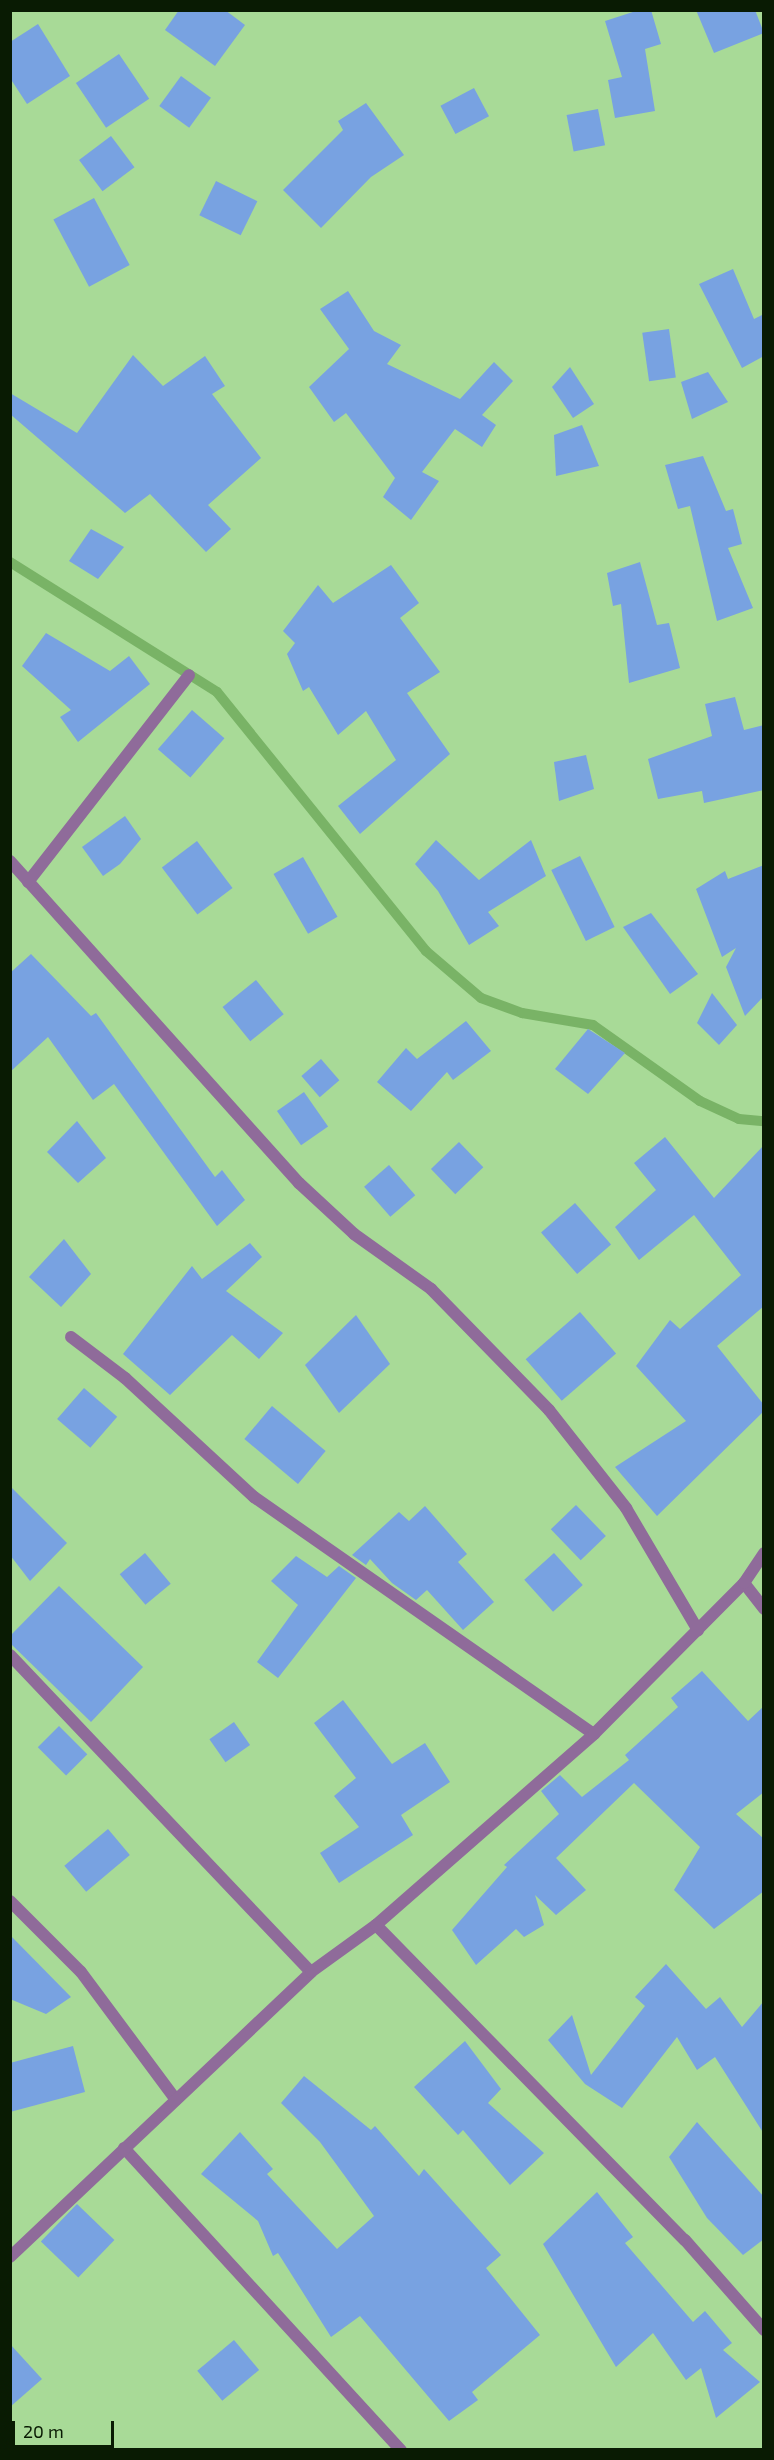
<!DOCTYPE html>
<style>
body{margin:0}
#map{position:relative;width:774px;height:2460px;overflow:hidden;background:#a8da97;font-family:"Exo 2",sans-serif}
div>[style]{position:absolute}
.stream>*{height:10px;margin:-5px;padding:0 5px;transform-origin:5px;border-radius:5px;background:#79b366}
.building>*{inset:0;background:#78a2e1;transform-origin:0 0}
.minor>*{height:12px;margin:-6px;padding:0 6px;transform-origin:6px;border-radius:6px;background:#8f6b9a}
span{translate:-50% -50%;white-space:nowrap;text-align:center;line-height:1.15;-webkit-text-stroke:4.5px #a8da97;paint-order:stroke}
.frame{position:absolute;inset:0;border:12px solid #091b03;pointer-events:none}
.scale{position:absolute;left:12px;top:2421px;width:102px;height:27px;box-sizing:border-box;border:3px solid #091b03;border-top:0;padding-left:8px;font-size:18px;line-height:21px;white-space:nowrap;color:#091b03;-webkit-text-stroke:4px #a8da97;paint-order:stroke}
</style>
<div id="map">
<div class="stream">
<i style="left:10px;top:562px;width:244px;rotate:32.1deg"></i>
<i style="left:217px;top:692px;width:333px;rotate:51.1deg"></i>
<i style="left:426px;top:951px;width:72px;rotate:40.5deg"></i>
<i style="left:481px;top:998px;width:44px;rotate:20.1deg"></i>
<i style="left:522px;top:1013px;width:72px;rotate:9.6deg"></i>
<i style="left:593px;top:1025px;width:131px;rotate:35.4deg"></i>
<i style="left:700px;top:1101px;width:43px;rotate:24.8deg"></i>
<i style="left:739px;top:1119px;width:25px;rotate:5deg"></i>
</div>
<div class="building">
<i style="clip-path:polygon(179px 10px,225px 10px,245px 25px,215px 66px,165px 30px)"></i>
<i style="clip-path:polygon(639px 10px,651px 10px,661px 44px,645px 49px,655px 111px,615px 118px,608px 80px,622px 77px,605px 21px)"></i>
<i style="clip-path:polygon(696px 10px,755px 10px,764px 33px,714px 53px)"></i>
<i style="clip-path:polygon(38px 24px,70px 76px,27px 104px,10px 78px,10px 42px)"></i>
<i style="left:119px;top:54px;width:54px;height:52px;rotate:56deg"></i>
<i style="left:181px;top:76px;width:37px;height:37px;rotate:36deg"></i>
<i style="left:474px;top:88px;width:32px;height:38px;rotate:62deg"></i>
<i style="clip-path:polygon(366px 103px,404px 155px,371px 177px,321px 228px,283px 190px,343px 130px,338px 121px)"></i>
<i style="left:598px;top:109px;width:37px;height:32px;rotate:79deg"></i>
<i style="left:111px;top:136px;width:39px;height:40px;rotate:53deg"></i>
<i style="left:216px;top:181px;width:46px;height:38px;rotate:26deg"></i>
<i style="left:94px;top:198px;width:76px;height:46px;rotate:62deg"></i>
<i style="clip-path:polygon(733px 269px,754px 319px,764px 314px,764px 356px,742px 368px,699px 284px)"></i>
<i style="clip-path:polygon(348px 291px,374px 331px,401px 345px,387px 364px,460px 399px,494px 362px,513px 381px,482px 415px,496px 425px,482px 447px,455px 429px,422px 472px,439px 481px,411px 520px,383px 497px,395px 478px,346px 413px,334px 422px,309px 387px,349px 349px,320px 309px)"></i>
<i style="left:669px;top:329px;width:49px;height:27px;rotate:82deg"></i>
<i style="clip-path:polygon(133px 355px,163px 386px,205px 356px,225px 386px,212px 394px,261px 458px,208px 505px,231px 529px,206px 552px,150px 494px,125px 513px,10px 414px,10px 393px,77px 433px)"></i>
<i style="clip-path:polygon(570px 367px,594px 404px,573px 418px,552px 387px)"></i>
<i style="clip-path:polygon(708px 372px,728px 402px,692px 419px,681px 382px)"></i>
<i style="clip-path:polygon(582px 425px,599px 466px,556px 476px,554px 435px)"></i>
<i style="clip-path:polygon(703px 456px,726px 511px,733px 509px,742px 544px,728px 548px,753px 608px,717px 621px,690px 506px,678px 509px,665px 465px)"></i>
<i style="clip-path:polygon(91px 529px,124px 547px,98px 579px,69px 561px)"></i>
<i style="clip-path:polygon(640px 562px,657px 625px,669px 623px,680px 668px,629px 683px,621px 604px,613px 606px,607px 573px)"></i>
<i style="clip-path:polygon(391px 565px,419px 603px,400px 618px,440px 672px,407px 693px,450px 754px,360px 834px,338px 806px,396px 760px,366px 711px,338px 735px,309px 687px,303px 691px,287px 654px,295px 643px,283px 631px,318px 585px,333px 603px)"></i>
<i style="clip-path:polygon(46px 633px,110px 671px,129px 656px,150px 684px,78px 742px,60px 717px,71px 710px,22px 666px)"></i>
<i style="clip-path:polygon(735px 697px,744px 730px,764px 725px,764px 790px,704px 803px,702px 791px,658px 799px,648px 759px,712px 736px,705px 704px)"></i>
<i style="left:192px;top:710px;width:43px;height:52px;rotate:41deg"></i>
<i style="clip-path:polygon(586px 755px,594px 789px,559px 801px,554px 762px)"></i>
<i style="clip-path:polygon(125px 816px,141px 839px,120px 864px,103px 876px,82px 847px)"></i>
<i style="clip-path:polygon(436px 840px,479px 880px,531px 840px,546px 876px,488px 912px,499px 926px,469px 945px,438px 891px,415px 864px)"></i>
<i style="left:197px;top:841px;width:59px;height:44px;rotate:53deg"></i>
<i style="left:580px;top:856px;width:79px;height:32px;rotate:64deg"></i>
<i style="left:303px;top:857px;width:69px;height:34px;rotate:60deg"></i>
<i style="clip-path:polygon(764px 865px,764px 996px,745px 1016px,726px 967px,736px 948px,722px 957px,696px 889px,725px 871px,728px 879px)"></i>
<i style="clip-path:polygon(651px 913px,698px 974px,670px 994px,623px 927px)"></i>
<i style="clip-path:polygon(31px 954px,91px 1016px,96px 1013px,215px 1177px,222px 1170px,245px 1200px,217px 1226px,114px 1084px,93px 1100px,48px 1037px,10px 1072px,10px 973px)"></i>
<i style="left:256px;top:980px;width:44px;height:43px;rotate:51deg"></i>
<i style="clip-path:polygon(712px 993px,737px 1025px,719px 1045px,697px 1023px)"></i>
<i style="clip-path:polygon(466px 1021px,491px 1051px,453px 1080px,447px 1072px,411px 1111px,377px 1082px,406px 1048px,417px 1059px)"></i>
<i style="clip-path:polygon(588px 1029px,625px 1053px,588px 1094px,555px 1069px)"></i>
<i style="left:321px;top:1059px;width:28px;height:26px;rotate:49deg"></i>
<i style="left:304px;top:1092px;width:42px;height:33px;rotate:55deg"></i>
<i style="clip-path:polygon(77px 1121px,106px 1158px,78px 1183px,47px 1152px)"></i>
<i style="clip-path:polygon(665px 1137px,714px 1198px,764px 1145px,764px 1306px,717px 1346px,764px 1405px,764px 1411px,657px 1516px,615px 1467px,686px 1421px,636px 1366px,670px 1320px,680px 1329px,741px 1275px,694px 1215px,639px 1260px,615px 1227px,656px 1190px,634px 1163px)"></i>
<i style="left:459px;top:1142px;width:35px;height:39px;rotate:46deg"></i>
<i style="left:389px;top:1165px;width:40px;height:33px;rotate:49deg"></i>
<i style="left:575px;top:1203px;width:55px;height:45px;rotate:49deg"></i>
<i style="clip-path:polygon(64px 1239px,91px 1274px,61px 1307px,29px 1277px)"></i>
<i style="clip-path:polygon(250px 1243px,262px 1257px,226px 1291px,283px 1333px,259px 1359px,232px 1335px,170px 1395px,123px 1354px,192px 1266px,202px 1279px)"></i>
<i style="left:580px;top:1312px;width:55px;height:72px;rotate:49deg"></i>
<i style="clip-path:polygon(356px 1315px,390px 1364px,339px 1413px,305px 1365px)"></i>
<i style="left:84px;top:1388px;width:44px;height:41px;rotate:41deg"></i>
<i style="left:272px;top:1406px;width:70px;height:43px;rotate:40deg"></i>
<i style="clip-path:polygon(10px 1486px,67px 1543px,30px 1581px,10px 1555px)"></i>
<i style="left:576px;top:1505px;width:43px;height:35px;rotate:46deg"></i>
<i style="clip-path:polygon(425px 1506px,467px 1554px,458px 1562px,494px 1602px,463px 1630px,427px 1590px,416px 1600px,392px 1583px,370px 1559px,366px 1565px,352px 1555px,399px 1512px,409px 1521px)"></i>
<i style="left:145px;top:1553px;width:40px;height:33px;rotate:50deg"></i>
<i style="left:554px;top:1553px;width:43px;height:40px;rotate:48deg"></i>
<i style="clip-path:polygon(296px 1556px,327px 1577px,339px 1566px,356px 1578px,278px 1678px,257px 1662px,298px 1605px,271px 1581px)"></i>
<i style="clip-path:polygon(59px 1586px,143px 1667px,91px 1722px,10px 1643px,10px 1636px)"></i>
<i style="clip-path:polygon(702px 1671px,748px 1721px,764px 1706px,764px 1792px,736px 1814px,764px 1839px,764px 1891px,714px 1929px,674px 1890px,700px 1847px,634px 1783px,556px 1858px,586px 1890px,556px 1915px,535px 1895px,544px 1925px,524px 1937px,516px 1929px,476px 1965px,452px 1930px,507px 1867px,504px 1865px,559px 1814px,541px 1791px,560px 1775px,582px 1797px,629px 1760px,625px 1755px,678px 1707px,671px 1698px)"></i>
<i style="clip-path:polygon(343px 1700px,392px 1764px,425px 1743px,450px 1782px,401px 1815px,413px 1835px,339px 1883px,320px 1853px,359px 1827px,334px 1796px,356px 1778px,314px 1723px)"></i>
<i style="left:234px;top:1722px;width:28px;height:30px;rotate:55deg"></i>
<i style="left:59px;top:1726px;width:40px;height:30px;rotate:45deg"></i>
<i style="left:108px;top:1829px;width:34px;height:57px;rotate:50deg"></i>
<i style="clip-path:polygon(10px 1935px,71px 1997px,46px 2014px,10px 1999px)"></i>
<i style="clip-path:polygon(666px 1964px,706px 2009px,720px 1997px,742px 2027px,764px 2001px,764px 2134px,715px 2057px,697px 2070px,677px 2037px,622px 2108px,585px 2084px,548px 2040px,572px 2015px,591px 2075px,645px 2006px,635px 1997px)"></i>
<i style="clip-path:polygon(465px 2041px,501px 2089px,488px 2103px,544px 2153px,510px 2185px,463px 2130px,458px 2135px,414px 2087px)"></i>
<i style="clip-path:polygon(73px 2046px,85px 2092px,10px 2112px,10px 2063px)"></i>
<i style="clip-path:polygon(304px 2076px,371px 2130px,375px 2126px,419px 2176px,424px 2169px,501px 2255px,486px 2268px,540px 2335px,472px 2392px,478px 2400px,449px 2421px,360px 2316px,331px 2337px,278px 2253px,273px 2256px,258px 2221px,201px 2174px,240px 2132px,273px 2169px,267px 2174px,337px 2249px,374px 2216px,320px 2142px,281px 2103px)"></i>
<i style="clip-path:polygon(697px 2122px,764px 2197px,764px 2239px,743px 2255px,707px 2218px,669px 2157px)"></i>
<i style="clip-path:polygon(597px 2192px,633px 2237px,625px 2243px,693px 2322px,705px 2311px,732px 2343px,723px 2350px,760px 2382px,716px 2418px,701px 2368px,686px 2380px,653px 2333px,616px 2367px,543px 2244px)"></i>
<i style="left:77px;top:2204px;width:52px;height:52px;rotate:44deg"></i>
<i style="left:234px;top:2340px;width:39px;height:48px;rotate:50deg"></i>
<i style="clip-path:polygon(10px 2344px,42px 2379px,10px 2407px)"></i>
</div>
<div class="minor">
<i style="left:10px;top:861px;width:433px;rotate:48.1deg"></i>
<i style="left:299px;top:1183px;width:75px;rotate:42.8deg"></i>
<i style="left:354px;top:1234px;width:95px;rotate:35.5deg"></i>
<i style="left:431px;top:1289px;width:169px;rotate:45.7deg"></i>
<i style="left:549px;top:1410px;width:125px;rotate:51.8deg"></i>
<i style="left:626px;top:1508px;width:142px;rotate:59.5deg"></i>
<i style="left:28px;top:882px;width:262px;rotate:-52.1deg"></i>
<i style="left:71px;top:1337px;width:68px;rotate:37.2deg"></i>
<i style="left:125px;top:1378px;width:176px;rotate:42.7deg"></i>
<i style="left:254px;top:1497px;width:414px;rotate:34.9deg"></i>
<i style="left:744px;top:1583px;width:33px;rotate:52deg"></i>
<i style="left:10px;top:1655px;width:437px;rotate:46.5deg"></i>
<i style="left:10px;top:1901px;width:100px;rotate:45deg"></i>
<i style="left:81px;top:1972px;width:159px;rotate:53.4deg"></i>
<i style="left:376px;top:1925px;width:441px;rotate:45.6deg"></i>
<i style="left:685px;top:2240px;width:120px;rotate:48.7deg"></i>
<i style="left:124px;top:2148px;width:410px;rotate:47.5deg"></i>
<i style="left:10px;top:2257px;width:415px;rotate:-43.4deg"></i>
<i style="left:311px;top:1972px;width:80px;rotate:-35.9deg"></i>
<i style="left:376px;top:1925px;width:290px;rotate:-41.2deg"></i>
<i style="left:594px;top:1734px;width:213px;rotate:-45.2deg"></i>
<i style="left:744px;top:1583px;width:36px;rotate:-56deg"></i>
</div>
<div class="frame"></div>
<div class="scale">20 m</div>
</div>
